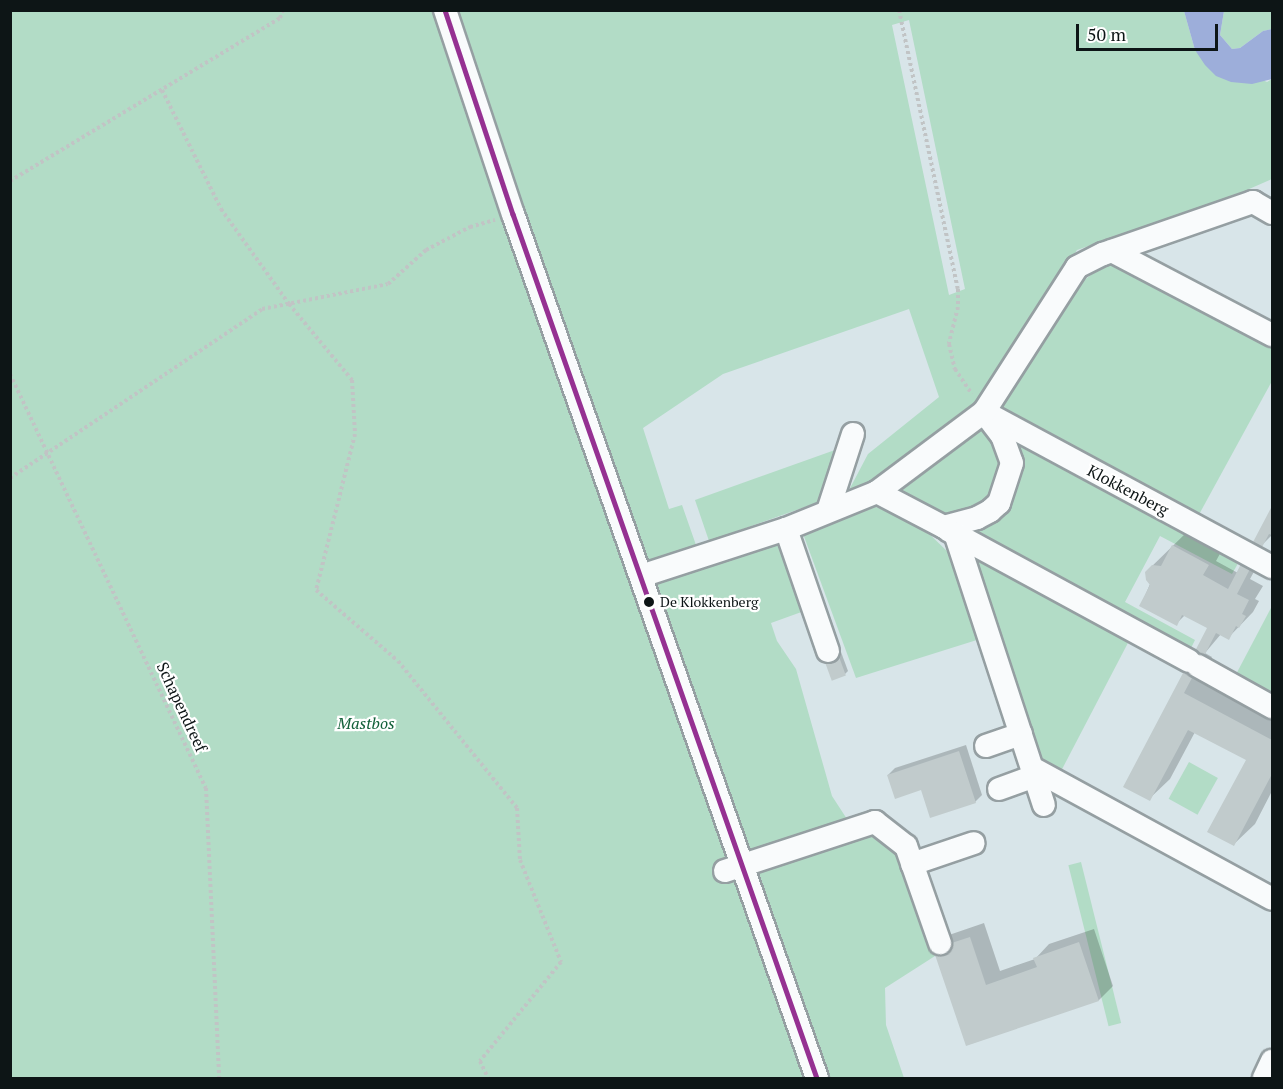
<!DOCTYPE html>
<style>
body{margin:0}
#map{position:relative;width:1283px;height:1089px;overflow:hidden;background:#d8e5e9;font-family:"PT Serif",serif}
div>[style]{position:absolute}
.green>*{inset:0;background:#b2dcc6;transform-origin:0 0}
.water>*{inset:0;background:#9daeda}
.shadow>*{inset:0;background:#0003}
.building>*{inset:0;background:#c1cbcc;transform-origin:0 0}
.path>*{height:4px;margin-top:-2px;transform-origin:0;background:repeating-linear-gradient(90deg,#c1c4c5 0 3px,transparent 0 6px)}
.roads{filter:drop-shadow(2px 0 #959fa2) drop-shadow(-2px 0 #959fa2) drop-shadow(0 2px #959fa2) drop-shadow(0 -2px #959fa2)}
.minor>*{height:22px;margin:-11px;padding:0 11px;transform-origin:11px;border-radius:11px;background:#f9fbfc}
.bus-1>*{height:4.5px;margin:-2.25px;padding:0 2.25px;transform-origin:2.25px;border-radius:2.25px;background:#953192}
.dots>*{width:16px;height:16px;translate:-50% -50%;box-sizing:border-box;border:3px solid #fff;border-radius:50%}
span{translate:-50% -50%;white-space:nowrap;text-align:center;line-height:1.15;-webkit-text-stroke:4.5px #fff;paint-order:stroke}
.bus-label{font-size:14px;color:#0d1516}
.left{translate:0 -50%;text-align:left}
.street-label{font-size:16px;color:#0d1516}
.park-label{font-size:16px;color:#126039;font-style:italic}
.frame{position:absolute;inset:0;border:12px solid #0d1516;pointer-events:none}
.scale{position:absolute;left:1076px;top:24px;width:142px;height:27px;box-sizing:border-box;border:3px solid #0d1516;border-top:0;padding-left:8px;font-size:18px;line-height:21px;white-space:nowrap;color:#0d1516;-webkit-text-stroke:4px #fff;paint-order:stroke}
</style>
<div id="map">
<div class="green">
<i style="clip-path:polygon(evenodd,10px 11px,1184px 11px,1195px 50px,1267px 82px,1272px 79px,1272px 179px,1240px 193px,1077px 250px,983px 399px,875px 480px,848px 492px,868px 454px,939px 397px,909px 309px,723px 374px,643px 428px,669px 509px,682px 505px,696px 545px,682px 550px,689px 570px,784px 538px,807px 610px,771px 623px,777px 641px,796px 669px,832px 796px,858px 836px,871px 833px,894px 850px,935px 956px,885px 988px,886px 1025px,904px 1078px,11px 1078px,10px 11px,909px 20px,965px 289px,949px 295px,892px 25px,909px 20px)"></i>
<i style="clip-path:polygon(1224px 11px,1272px 11px,1272px 29px,1263px 31px,1240px 48px,1232px 49px,1220px 35px)"></i>
<i style="clip-path:polygon(1123px 262px,1272px 340px,1272px 381px,1196px 520px,997px 408px,1072px 289px,1099px 269px)"></i>
<i style="clip-path:polygon(985px 427px,996px 437px,1003px 469px,986px 505px,940px 520px,894px 496px)"></i>
<i style="clip-path:polygon(1011px 440px,1241px 558px,1232px 574px,1160px 536px,1125px 602px,1195px 640px,1189px 652px,958px 530px,979px 526px)"></i>
<i style="clip-path:polygon(835px 450px,819px 502px,709px 541px,695px 500px)"></i>
<i style="clip-path:polygon(873px 506px,917px 522px,951px 555px,980px 639px,856px 678px,802px 531px)"></i>
<i style="clip-path:polygon(973px 559px,1130px 639px,1059px 775px,1039px 763px)"></i>
<i style="clip-path:polygon(1272px 606px,1272px 701px,1233px 680px)"></i>
<i style="left:1189px;top:762px;width:33px;height:42px;rotate:29deg"></i>
<i style="left:1081px;top:862px;width:166px;height:13px;rotate:76deg"></i>
</div>
<div class="water">
<i style="clip-path:polygon(1184px 11px,1224px 11px,1220px 35px,1232px 49px,1240px 48px,1263px 31px,1272px 29px,1272px 79px,1252px 84px,1231px 82px,1216px 76px,1205px 65px,1195px 50px)"></i>
</div>
<div class="shadow">
<i style="clip-path:polygon(1272px 509px,1272px 535px,1260px 547px,1254px 543px)"></i>
<i style="clip-path:polygon(1187px 532px,1222px 550px,1216px 561px,1238px 573px,1257px 551px,1263px 555px,1250px 579px,1263px 586px,1255px 599px,1259px 601px,1253px 612px,1228px 638px,1221px 634px,1205px 653px,1212px 657px,1204px 672px,1272px 708px,1272px 791px,1255px 824px,1234px 844px,1248px 759px,1195px 732px,1170px 779px,1149px 799px,1184px 674px,1203px 656px,1209px 628px,1185px 615px,1176px 624px,1141px 605px,1150px 584px,1147px 571px)"></i>
<i style="clip-path:polygon(841px 652px,848px 671px,845px 674px,829px 657px)"></i>
<i style="clip-path:polygon(966px 745px,982px 795px,975px 802px,888px 775px,895px 768px)"></i>
<i style="clip-path:polygon(984px 923px,1000px 971px,1035px 959px,1049px 944px,1094px 929px,1113px 986px,1099px 1000px,967px 1045px,935px 949px,949px 935px)"></i>
</div>
<div class="building">
<i style="clip-path:polygon(1272px 506px,1272px 535px,1269px 534px,1261px 549px,1252px 544px)"></i>
<i style="clip-path:polygon(1172px 545px,1209px 565px,1203px 575px,1228px 589px,1241px 564px,1250px 569px,1237px 594px,1249px 600px,1242px 614px,1246px 616px,1239px 628px,1236px 626px,1229px 640px,1216px 633px,1203px 658px,1194px 653px,1207px 628px,1182px 615px,1177px 626px,1139px 606px,1150px 585px,1146px 580px,1145px 572px,1152px 565px,1161px 566px)"></i>
<i style="left:838px;top:654px;width:23px;height:15px;rotate:70deg"></i>
<i style="clip-path:polygon(1183px 673px,1192px 678px,1184px 693px,1272px 740px,1272px 774px,1234px 846px,1207px 832px,1246px 760px,1188px 730px,1150px 801px,1123px 787px)"></i>
<i style="clip-path:polygon(959px 751px,976px 803px,930px 818px,921px 790px,895px 799px,887px 775px)"></i>
<i style="clip-path:polygon(970px 937px,986px 985px,1037px 967px,1033px 958px,1079px 942px,1099px 1001px,966px 1046px,933px 949px)"></i>
</div>
<div class="path">
<i style="left:899px;top:10px;width:285px;rotate:78.1deg"></i>
<i style="left:958px;top:289px;width:18px;rotate:90deg"></i>
<i style="left:958px;top:307px;width:38px;rotate:104deg"></i>
<i style="left:949px;top:344px;width:26px;rotate:77deg"></i>
<i style="left:955px;top:369px;width:30px;rotate:56deg"></i>
<i style="left:162px;top:90px;width:133px;rotate:63.6deg"></i>
<i style="left:221px;top:209px;width:117px;rotate:54.4deg"></i>
<i style="left:289px;top:304px;width:99px;rotate:50.3deg"></i>
<i style="left:352px;top:380px;width:54px;rotate:86.8deg"></i>
<i style="left:355px;top:434px;width:161px;rotate:104deg"></i>
<i style="left:316px;top:590px;width:108px;rotate:40.9deg"></i>
<i style="left:398px;top:661px;width:189px;rotate:51deg"></i>
<i style="left:517px;top:808px;width:52px;rotate:86.7deg"></i>
<i style="left:520px;top:860px;width:110px;rotate:68.1deg"></i>
<i style="left:561px;top:962px;width:128px;rotate:129.3deg"></i>
<i style="left:480px;top:1061px;width:19px;rotate:65deg"></i>
<i style="left:10px;top:181px;width:315px;rotate:-31.1deg"></i>
<i style="left:280px;top:18px;width:9px;rotate:-69deg"></i>
<i style="left:10px;top:374px;width:458px;rotate:64.7deg"></i>
<i style="left:206px;top:788px;width:290px;rotate:87.4deg"></i>
<i style="left:10px;top:478px;width:303px;rotate:-33.8deg"></i>
<i style="left:262px;top:309px;width:128px;rotate:-11.2deg"></i>
<i style="left:388px;top:284px;width:51px;rotate:-41.8deg"></i>
<i style="left:426px;top:250px;width:50px;rotate:-27.6deg"></i>
<i style="left:470px;top:227px;width:26px;rotate:-16deg"></i>
</div>
<div class="roads">
<div class="minor">
<i style="left:445px;top:10px;width:215px;rotate:71.6deg"></i>
<i style="left:513px;top:214px;width:916px;rotate:70.62deg"></i>
<i style="left:1112px;top:251px;width:181px;rotate:27.7deg"></i>
<i style="left:984px;top:412px;width:327px;rotate:28.3deg"></i>
<i style="left:877px;top:492px;width:76px;rotate:27.6deg"></i>
<i style="left:944px;top:527px;width:34px;rotate:-15deg"></i>
<i style="left:977px;top:518px;width:15px;rotate:-28deg"></i>
<i style="left:990px;top:511px;width:12px;rotate:-42deg"></i>
<i style="left:999px;top:503px;width:42px;rotate:-72deg"></i>
<i style="left:1012px;top:463px;width:29px;rotate:-110deg"></i>
<i style="left:1002px;top:436px;width:25px;rotate:-127deg"></i>
<i style="left:828px;top:511px;width:81px;rotate:-72deg"></i>
<i style="left:786px;top:529px;width:129px;rotate:71deg"></i>
<i style="left:948px;top:530px;width:274px;rotate:28.5deg"></i>
<i style="left:955px;top:533px;width:286px;rotate:71.9deg"></i>
<i style="left:641px;top:576px;width:152px;rotate:-18deg"></i>
<i style="left:786px;top:529px;width:98px;rotate:-22.1deg"></i>
<i style="left:877px;top:492px;width:134px;rotate:-36.8deg"></i>
<i style="left:984px;top:412px;width:172px;rotate:-57.3deg"></i>
<i style="left:1077px;top:267px;width:29px;rotate:-27deg"></i>
<i style="left:1103px;top:254px;width:159px;rotate:-19.1deg"></i>
<i style="left:1253px;top:202px;width:22px;rotate:30deg"></i>
<i style="left:1198px;top:666px;width:85px;rotate:29deg"></i>
<i style="left:986px;top:746px;width:37px;rotate:-19deg"></i>
<i style="left:1032px;top:768px;width:273px;rotate:28.6deg"></i>
<i style="left:999px;top:789px;width:37px;rotate:-20deg"></i>
<i style="left:912px;top:864px;width:65px;rotate:-18.7deg"></i>
<i style="left:725px;top:871px;width:158px;rotate:-18.1deg"></i>
<i style="left:875px;top:822px;width:39px;rotate:38deg"></i>
<i style="left:906px;top:846px;width:103px;rotate:70.7deg"></i>
<i style="left:1264px;top:1078px;width:19px;rotate:-65deg"></i>
</div>
</div>
<div class="bus-1">
<i style="left:445px;top:10px;width:215px;rotate:71.6deg"></i>
<i style="left:513px;top:214px;width:916px;rotate:70.62deg"></i>
</div>
<div class="dots">
<i style="left:649px;top:602px;background:#0d1516"></i>
</div>
<div class="bus-label">
<span class="left" style="left:660px;top:602px">De Klokkenberg</span>
</div>
<div class="street-label">
<span style="left:1128px;top:490px;rotate:28deg">Klokkenberg</span>
<span style="left:182px;top:707px;rotate:65deg">Schapendreef</span>
</div>
<div class="park-label">
<span style="left:366px;top:723px">Mastbos</span>
</div>
<div class="frame"></div>
<div class="scale">50 m</div>
</div>
